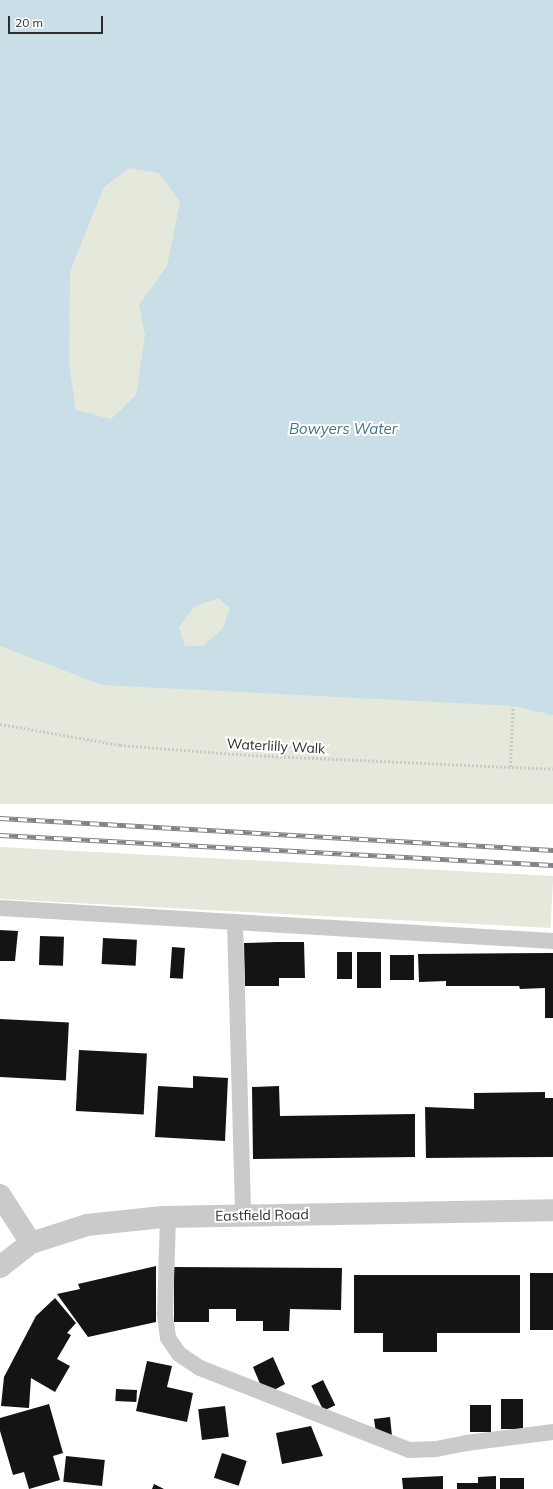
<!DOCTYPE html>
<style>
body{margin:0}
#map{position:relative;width:553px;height:1489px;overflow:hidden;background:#fff;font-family:Mulish,sans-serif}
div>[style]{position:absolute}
.green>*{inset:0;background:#e4e9dc;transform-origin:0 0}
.water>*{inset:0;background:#cadee8}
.building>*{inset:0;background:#141414;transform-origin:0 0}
.path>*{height:2.5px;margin-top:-1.25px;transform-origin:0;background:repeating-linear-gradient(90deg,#cacaca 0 2px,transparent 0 4px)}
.service>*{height:16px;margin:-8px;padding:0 8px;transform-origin:8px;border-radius:8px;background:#cacaca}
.minor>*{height:22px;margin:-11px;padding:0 11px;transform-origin:11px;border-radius:11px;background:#cacaca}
.rail>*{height:4.5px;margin-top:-2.25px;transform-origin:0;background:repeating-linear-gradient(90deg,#fff 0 9px,#828282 0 18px);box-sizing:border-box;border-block:1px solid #828282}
span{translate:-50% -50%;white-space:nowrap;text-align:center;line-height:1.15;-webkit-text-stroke:4px #fff;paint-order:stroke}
.street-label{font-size:14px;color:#2d2d2d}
.water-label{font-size:15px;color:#437287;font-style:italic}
.scale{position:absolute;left:8px;top:16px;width:95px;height:18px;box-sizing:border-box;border:2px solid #2d2d2d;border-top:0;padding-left:5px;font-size:12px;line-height:14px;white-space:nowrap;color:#2d2d2d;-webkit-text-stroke:3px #fff;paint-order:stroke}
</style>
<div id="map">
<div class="green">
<i style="left:0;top:0;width:553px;height:804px"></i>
<i style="left:0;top:847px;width:554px;height:52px;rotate:3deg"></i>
</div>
<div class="water">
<i style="clip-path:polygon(evenodd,0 0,553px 0,553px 715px,513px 706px,102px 685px,0 646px,0 0,129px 168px,159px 173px,180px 202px,167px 266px,139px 305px,145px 335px,136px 395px,111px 419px,76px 410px,69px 364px,70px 272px,104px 187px,129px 168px,0 0,218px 598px,230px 608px,223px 628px,203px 646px,185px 646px,179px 627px,194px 607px,218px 598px)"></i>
</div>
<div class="building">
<i style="clip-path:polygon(0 930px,18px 931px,15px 961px,0 961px)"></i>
<i style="left:40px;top:936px;width:24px;height:29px;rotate:2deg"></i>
<i style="left:103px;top:938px;width:34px;height:26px;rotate:3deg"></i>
<i style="clip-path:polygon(277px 942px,304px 942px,305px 978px,279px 978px,279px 986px,245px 986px,244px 943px)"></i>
<i style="left:172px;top:947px;width:13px;height:31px;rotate:4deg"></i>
<i style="left:337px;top:952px;width:15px;height:27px"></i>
<i style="left:357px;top:952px;width:24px;height:36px"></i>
<i style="clip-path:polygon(553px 953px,553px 1018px,545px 1018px,545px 988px,520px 989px,519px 986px,446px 986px,446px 981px,419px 982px,418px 954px)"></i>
<i style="left:390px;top:955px;width:24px;height:25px"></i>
<i style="left:0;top:1019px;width:69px;height:58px;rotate:3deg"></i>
<i style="left:79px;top:1050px;width:68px;height:61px;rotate:3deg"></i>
<i style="clip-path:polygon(193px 1076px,228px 1078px,225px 1141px,155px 1137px,158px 1086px,193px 1088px)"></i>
<i style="clip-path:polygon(279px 1086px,280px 1116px,415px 1114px,415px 1157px,253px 1159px,252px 1087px)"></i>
<i style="clip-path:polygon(545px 1092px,545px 1098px,553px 1098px,553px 1157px,426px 1158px,425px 1107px,474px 1109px,474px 1093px)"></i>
<i style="clip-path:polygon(156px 1266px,156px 1322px,88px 1337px,57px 1294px,80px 1289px,78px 1284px)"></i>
<i style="clip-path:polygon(174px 1267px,342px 1268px,341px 1310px,290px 1309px,289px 1331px,263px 1331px,263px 1321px,236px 1321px,236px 1309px,209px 1309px,209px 1322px,174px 1322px)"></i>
<i style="left:530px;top:1273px;width:23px;height:57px"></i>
<i style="clip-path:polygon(354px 1275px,520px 1275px,520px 1333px,437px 1333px,437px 1352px,383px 1352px,383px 1333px,354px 1333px)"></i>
<i style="clip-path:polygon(55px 1298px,76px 1323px,67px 1333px,71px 1335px,57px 1359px,70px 1366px,55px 1392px,31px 1378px,29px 1408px,1px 1406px,4px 1377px,36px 1316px)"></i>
<i style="clip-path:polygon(273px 1357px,285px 1384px,274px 1390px,261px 1386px,253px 1367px)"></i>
<i style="clip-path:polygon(147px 1361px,172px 1366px,167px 1387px,193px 1393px,187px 1422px,136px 1411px)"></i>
<i style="left:323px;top:1380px;width:28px;height:13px;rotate:64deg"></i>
<i style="left:116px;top:1389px;width:21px;height:12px;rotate:3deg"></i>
<i style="left:501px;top:1399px;width:22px;height:30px"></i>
<i style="clip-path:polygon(49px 1404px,63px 1453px,53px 1456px,60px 1480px,29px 1489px,24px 1472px,13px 1475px,0 1431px,0 1418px)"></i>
<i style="left:470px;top:1405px;width:21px;height:27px"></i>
<i style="left:225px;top:1406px;width:31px;height:27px;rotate:83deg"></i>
<i style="clip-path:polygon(390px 1417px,392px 1436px,376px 1433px,374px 1419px)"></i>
<i style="clip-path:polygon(311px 1426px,323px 1456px,282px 1464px,276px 1433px)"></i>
<i style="left:222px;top:1453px;width:26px;height:26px;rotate:18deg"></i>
<i style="left:66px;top:1456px;width:39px;height:26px;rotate:6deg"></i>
<i style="clip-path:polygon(443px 1476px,443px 1489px,403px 1489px,402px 1478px)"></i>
<i style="clip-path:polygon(496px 1476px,496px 1489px,457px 1489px,457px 1483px,478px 1483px,478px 1477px)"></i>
<i style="left:524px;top:1478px;width:11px;height:24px;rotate:90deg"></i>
<i style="clip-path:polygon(154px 1484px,164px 1489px,152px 1489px)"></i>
</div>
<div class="path">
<i style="left:0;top:724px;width:122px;rotate:9.9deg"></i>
<i style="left:120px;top:745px;width:128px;rotate:4.5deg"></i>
<i style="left:248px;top:755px;width:305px;rotate:2.6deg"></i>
<i style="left:510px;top:767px;width:61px;rotate:-87.2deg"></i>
</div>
<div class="service">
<i style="left:0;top:908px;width:554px;rotate:3.42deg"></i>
<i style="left:235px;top:923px;width:293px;rotate:88.4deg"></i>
<i style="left:168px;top:1218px;width:96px;rotate:91.8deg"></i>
<i style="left:165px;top:1314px;width:24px;rotate:83deg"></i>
<i style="left:168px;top:1338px;width:19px;rotate:55deg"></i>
<i style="left:179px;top:1354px;width:25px;rotate:34deg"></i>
<i style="left:200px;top:1368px;width:225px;rotate:21.4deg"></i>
<i style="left:409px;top:1450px;width:27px;rotate:-2deg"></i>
<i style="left:436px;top:1449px;width:31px;rotate:-11deg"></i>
<i style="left:466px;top:1443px;width:88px;rotate:-7.2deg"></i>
</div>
<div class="minor">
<i style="left:0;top:1195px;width:57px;rotate:57.1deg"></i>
<i style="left:0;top:1267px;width:39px;rotate:-38deg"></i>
<i style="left:31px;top:1243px;width:59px;rotate:-17.8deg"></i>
<i style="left:87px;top:1225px;width:76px;rotate:-6deg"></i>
<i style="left:163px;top:1217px;width:390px;rotate:-1deg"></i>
</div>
<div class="rail">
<i style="left:0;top:818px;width:554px;rotate:3.31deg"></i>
<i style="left:0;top:835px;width:554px;rotate:3.11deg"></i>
</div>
<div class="street-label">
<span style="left:276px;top:746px;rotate:3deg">Waterlilly Walk</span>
<span style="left:262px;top:1215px;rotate:-1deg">Eastfield Road</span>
</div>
<div class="water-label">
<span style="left:343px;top:429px">Bowyers Water</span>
</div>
<div class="scale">20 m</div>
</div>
